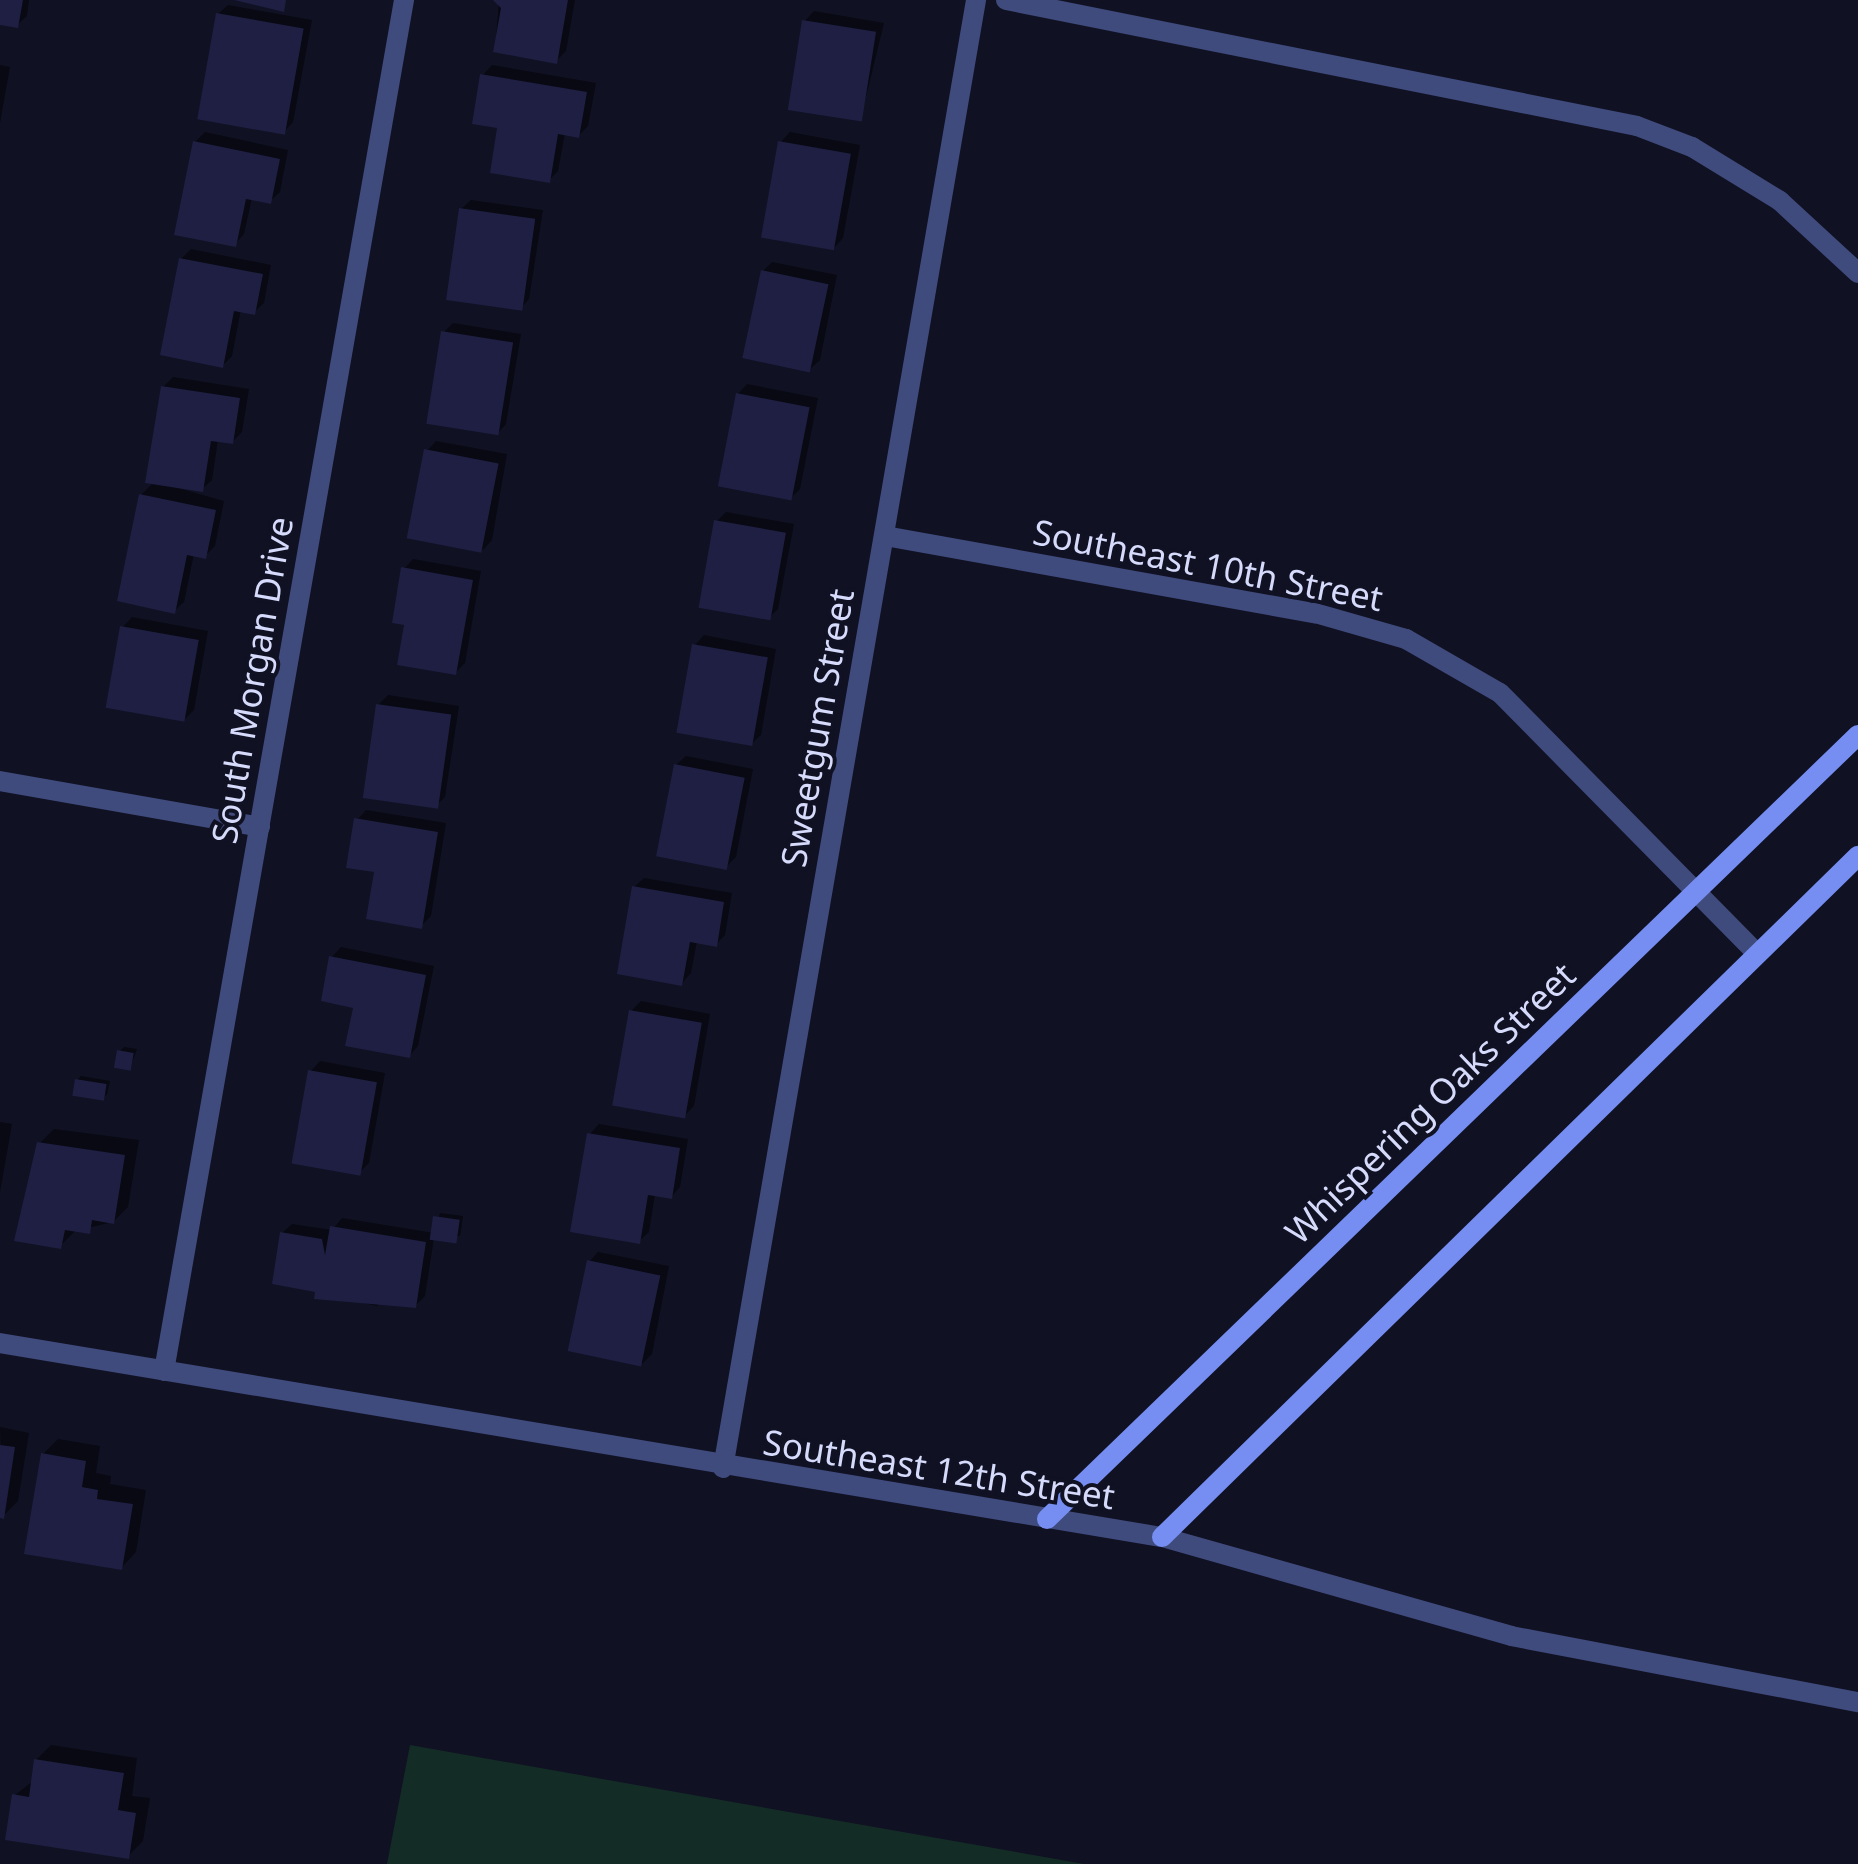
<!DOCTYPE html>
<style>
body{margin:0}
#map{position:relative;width:1858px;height:1864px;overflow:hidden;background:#101123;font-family:"Noto Sans",sans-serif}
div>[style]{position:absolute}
.green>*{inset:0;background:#142c26}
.shadow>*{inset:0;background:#0007}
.building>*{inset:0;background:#1e1f42;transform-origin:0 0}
.street>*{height:20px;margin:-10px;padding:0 10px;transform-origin:10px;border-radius:10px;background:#404b7d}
.secondary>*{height:20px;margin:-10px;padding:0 10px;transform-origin:10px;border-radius:10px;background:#768ef2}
span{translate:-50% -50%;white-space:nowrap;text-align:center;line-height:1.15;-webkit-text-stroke:8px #101123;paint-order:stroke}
.street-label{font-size:35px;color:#d6dafb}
</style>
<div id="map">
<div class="green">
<i style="clip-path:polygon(410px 1745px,1084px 1864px,387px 1864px)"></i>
</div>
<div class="shadow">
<i style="clip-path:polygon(0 0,29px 0,27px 16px,17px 25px,0 22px)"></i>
<i style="clip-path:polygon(499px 0,575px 0,566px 51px,556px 61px,495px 50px)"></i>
<i style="clip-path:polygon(228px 5px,312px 20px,293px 122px,284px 132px,218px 14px)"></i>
<i style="clip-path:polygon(814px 11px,884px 23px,863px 109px,853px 119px,805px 21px)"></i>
<i style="clip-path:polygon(0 65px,10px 67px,0 123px)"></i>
<i style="clip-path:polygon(492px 65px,596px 83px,588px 126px,579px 135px,565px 133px,558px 171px,549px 180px,500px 126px,483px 75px)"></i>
<i style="clip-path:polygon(205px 132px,288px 150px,280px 192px,270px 201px,252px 198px,244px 234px,235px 244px,195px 142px)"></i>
<i style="clip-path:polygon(790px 132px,860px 145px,843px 238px,834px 248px,781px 142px)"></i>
<i style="clip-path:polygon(471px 200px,543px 210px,529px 299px,520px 309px,461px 209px)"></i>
<i style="clip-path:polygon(191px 249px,271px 265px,264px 303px,254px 312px,241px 309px,232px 356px,223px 365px,181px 259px)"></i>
<i style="clip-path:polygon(772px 262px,837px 275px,820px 360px,810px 369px,763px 271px)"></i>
<i style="clip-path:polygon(453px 323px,521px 334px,506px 424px,497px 434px,444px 332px)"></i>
<i style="clip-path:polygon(173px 377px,249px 389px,242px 432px,232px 442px,218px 440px,212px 480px,202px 489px,157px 482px,224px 501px,215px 546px,205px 556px,194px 554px,184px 602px,174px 611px,141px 495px,154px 482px,163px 387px)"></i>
<i style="clip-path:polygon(747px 384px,818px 398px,800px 489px,790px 499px,738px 394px)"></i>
<i style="clip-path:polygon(436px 441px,507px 454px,492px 540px,483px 550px,427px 451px)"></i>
<i style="clip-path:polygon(726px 512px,794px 524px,778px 609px,769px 618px,717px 521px)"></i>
<i style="clip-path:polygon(413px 559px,481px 571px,465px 663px,455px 673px,407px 623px,404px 569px)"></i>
<i style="clip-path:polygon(132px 617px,208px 631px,194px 710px,184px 720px,123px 627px)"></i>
<i style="clip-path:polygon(704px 635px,776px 649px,761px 735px,751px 744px,695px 645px)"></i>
<i style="clip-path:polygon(388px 695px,459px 706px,445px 797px,435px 807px,378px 705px)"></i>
<i style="clip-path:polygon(686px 756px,753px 769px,736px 857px,726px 867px,676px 765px)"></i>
<i style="clip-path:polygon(366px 810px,446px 823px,431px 916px,421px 926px,377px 870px,357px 820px)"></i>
<i style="clip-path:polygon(644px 878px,732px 893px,725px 935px,716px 944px,697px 941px,691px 973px,682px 983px,634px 887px)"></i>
<i style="clip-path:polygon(341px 947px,434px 966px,418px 1046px,409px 1056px,356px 1006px,332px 957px)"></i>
<i style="clip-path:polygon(641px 1001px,710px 1014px,694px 1106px,684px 1116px,631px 1011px)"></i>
<i style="clip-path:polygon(124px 1047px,137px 1049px,130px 1068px,120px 1051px)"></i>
<i style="clip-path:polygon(320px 1061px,385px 1073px,369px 1163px,360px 1172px,311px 1071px)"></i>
<i style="clip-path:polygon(81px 1076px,110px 1081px,107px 1094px,103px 1099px,77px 1080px)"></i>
<i style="clip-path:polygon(0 1122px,12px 1124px,0 1192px)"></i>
<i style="clip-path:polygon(599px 1124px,688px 1139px,680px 1187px,671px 1197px,655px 1194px,649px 1232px,639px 1241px,590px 1134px)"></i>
<i style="clip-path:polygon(54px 1129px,139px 1140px,128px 1207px,113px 1222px,75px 1231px,60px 1246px,39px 1144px)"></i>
<i style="clip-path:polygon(440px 1213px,463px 1216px,460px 1236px,434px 1238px,425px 1296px,415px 1306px,383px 1300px,377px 1306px,274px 1282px,282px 1233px,292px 1224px,332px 1230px,342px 1218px,434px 1233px)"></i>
<i style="clip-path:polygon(598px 1252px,669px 1266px,652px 1354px,642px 1364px,589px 1262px)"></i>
<i style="clip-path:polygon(0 1427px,29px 1433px,18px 1501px,3px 1516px)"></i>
<i style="clip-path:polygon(58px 1439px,100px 1446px,96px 1473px,111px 1476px,110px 1484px,146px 1490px,136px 1552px,122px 1567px,43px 1454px)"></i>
<i style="clip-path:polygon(51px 1745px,137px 1758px,132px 1796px,150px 1798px,143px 1841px,128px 1856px,15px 1795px,33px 1781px,36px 1760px)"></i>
</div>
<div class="building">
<i style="clip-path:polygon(0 0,23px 0,18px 28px,0 25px)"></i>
<i style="clip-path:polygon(234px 0,286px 0,284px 12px)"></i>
<i style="clip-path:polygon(493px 0,568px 0,557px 64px,493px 52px,501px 8px)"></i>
<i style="left:216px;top:13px;width:89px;height:108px;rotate:10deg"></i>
<i style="left:802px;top:20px;width:75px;height:91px;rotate:9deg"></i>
<i style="clip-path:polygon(480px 74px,587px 92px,579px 138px,558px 134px,550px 183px,490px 173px,497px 128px,472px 124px)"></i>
<i style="clip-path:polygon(193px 141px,280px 159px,271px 204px,246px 199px,236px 247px,174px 235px)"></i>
<i style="left:778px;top:141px;width:74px;height:98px;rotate:10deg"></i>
<i style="left:459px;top:208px;width:77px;height:93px;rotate:8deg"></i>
<i style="clip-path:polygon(179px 258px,263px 274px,255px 315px,234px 311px,223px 368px,160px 355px)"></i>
<i style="left:761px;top:270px;width:69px;height:90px;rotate:12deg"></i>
<i style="left:441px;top:331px;width:73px;height:94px;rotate:9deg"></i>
<i style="clip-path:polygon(161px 386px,240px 398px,233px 444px,211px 441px,203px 492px,145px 483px)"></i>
<i style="left:736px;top:393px;width:75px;height:95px;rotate:11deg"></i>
<i style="left:424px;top:449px;width:76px;height:91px;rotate:11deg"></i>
<i style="clip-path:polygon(139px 494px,216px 510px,206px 559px,187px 555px,175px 614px,117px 601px)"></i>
<i style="left:714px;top:520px;width:73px;height:89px;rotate:10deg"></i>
<i style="clip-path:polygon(401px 567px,473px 580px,456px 675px,397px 665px,404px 625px,392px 623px)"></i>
<i style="left:120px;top:626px;width:80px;height:83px;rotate:10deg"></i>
<i style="left:692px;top:644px;width:77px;height:90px;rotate:10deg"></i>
<i style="left:376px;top:704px;width:76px;height:95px;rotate:8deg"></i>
<i style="left:674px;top:764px;width:72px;height:94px;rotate:11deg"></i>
<i style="clip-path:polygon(354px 818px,438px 832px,422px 929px,366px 919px,374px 872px,346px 868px)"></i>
<i style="clip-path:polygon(632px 886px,724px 902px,717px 947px,690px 942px,682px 986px,617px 974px)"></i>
<i style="clip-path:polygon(329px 956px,426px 975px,410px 1058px,345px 1046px,353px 1008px,321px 1001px)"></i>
<i style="left:629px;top:1010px;width:74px;height:97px;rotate:10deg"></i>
<i style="left:117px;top:1050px;width:17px;height:18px;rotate:10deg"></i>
<i style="left:308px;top:1070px;width:70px;height:95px;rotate:10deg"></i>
<i style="left:75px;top:1079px;width:32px;height:17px;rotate:9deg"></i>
<i style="clip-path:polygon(587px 1133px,680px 1148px,672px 1199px,648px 1195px,640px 1244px,570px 1232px)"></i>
<i style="clip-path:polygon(37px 1142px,125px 1155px,114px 1224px,92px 1220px,90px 1234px,65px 1230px,61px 1249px,14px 1241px)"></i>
<i style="left:433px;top:1216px;width:27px;height:24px;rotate:8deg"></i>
<i style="clip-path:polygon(330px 1226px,426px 1242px,416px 1308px,314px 1299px,315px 1292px,272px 1284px,280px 1232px,322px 1239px,325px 1255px)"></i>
<i style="left:587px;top:1260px;width:75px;height:93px;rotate:12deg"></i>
<i style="clip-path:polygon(0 1445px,15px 1447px,4px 1519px,0 1518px)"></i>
<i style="clip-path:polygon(41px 1453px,86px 1461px,82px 1487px,98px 1490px,97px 1499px,133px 1504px,122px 1570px,24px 1554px)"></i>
<i style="clip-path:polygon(34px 1759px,124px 1773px,118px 1810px,136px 1813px,129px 1859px,5px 1840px,12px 1794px,29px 1797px)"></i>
</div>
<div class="street">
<i style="left:1006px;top:0;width:643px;rotate:11.29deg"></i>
<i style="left:1637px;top:126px;width:59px;rotate:20.9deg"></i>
<i style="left:1692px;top:147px;width:103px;rotate:31.5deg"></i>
<i style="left:1780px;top:201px;width:106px;rotate:42.7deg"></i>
<i style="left:885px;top:536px;width:437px;rotate:10.2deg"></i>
<i style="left:1315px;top:613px;width:95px;rotate:15.9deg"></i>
<i style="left:1406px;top:639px;width:108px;rotate:29.9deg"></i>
<i style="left:1500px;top:693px;width:366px;rotate:45.4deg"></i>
<i style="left:0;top:781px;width:264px;rotate:10deg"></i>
<i style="left:0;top:1343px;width:1178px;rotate:9.48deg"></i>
<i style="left:1162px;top:1537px;width:363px;rotate:15.8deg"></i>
<i style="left:1511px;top:1636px;width:353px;rotate:10.8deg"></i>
<i style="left:164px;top:1371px;width:1392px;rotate:-80.07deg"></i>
<i style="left:723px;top:1468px;width:1490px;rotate:-80.22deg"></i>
</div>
<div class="secondary">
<i style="left:1047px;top:1519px;width:1128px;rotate:-44.03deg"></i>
<i style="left:1162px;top:1537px;width:974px;rotate:-44.38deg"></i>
</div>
<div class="street-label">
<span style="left:1208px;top:565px;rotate:11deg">Southeast 10th Street</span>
<span style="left:252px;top:680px;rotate:-80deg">South Morgan Drive</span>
<span style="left:817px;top:728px;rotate:-80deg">Sweetgum Street</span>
<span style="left:1430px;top:1103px;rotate:-44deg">Whispering Oaks Street</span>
<span style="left:939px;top:1469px;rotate:9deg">Southeast 12th Street</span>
</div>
</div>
